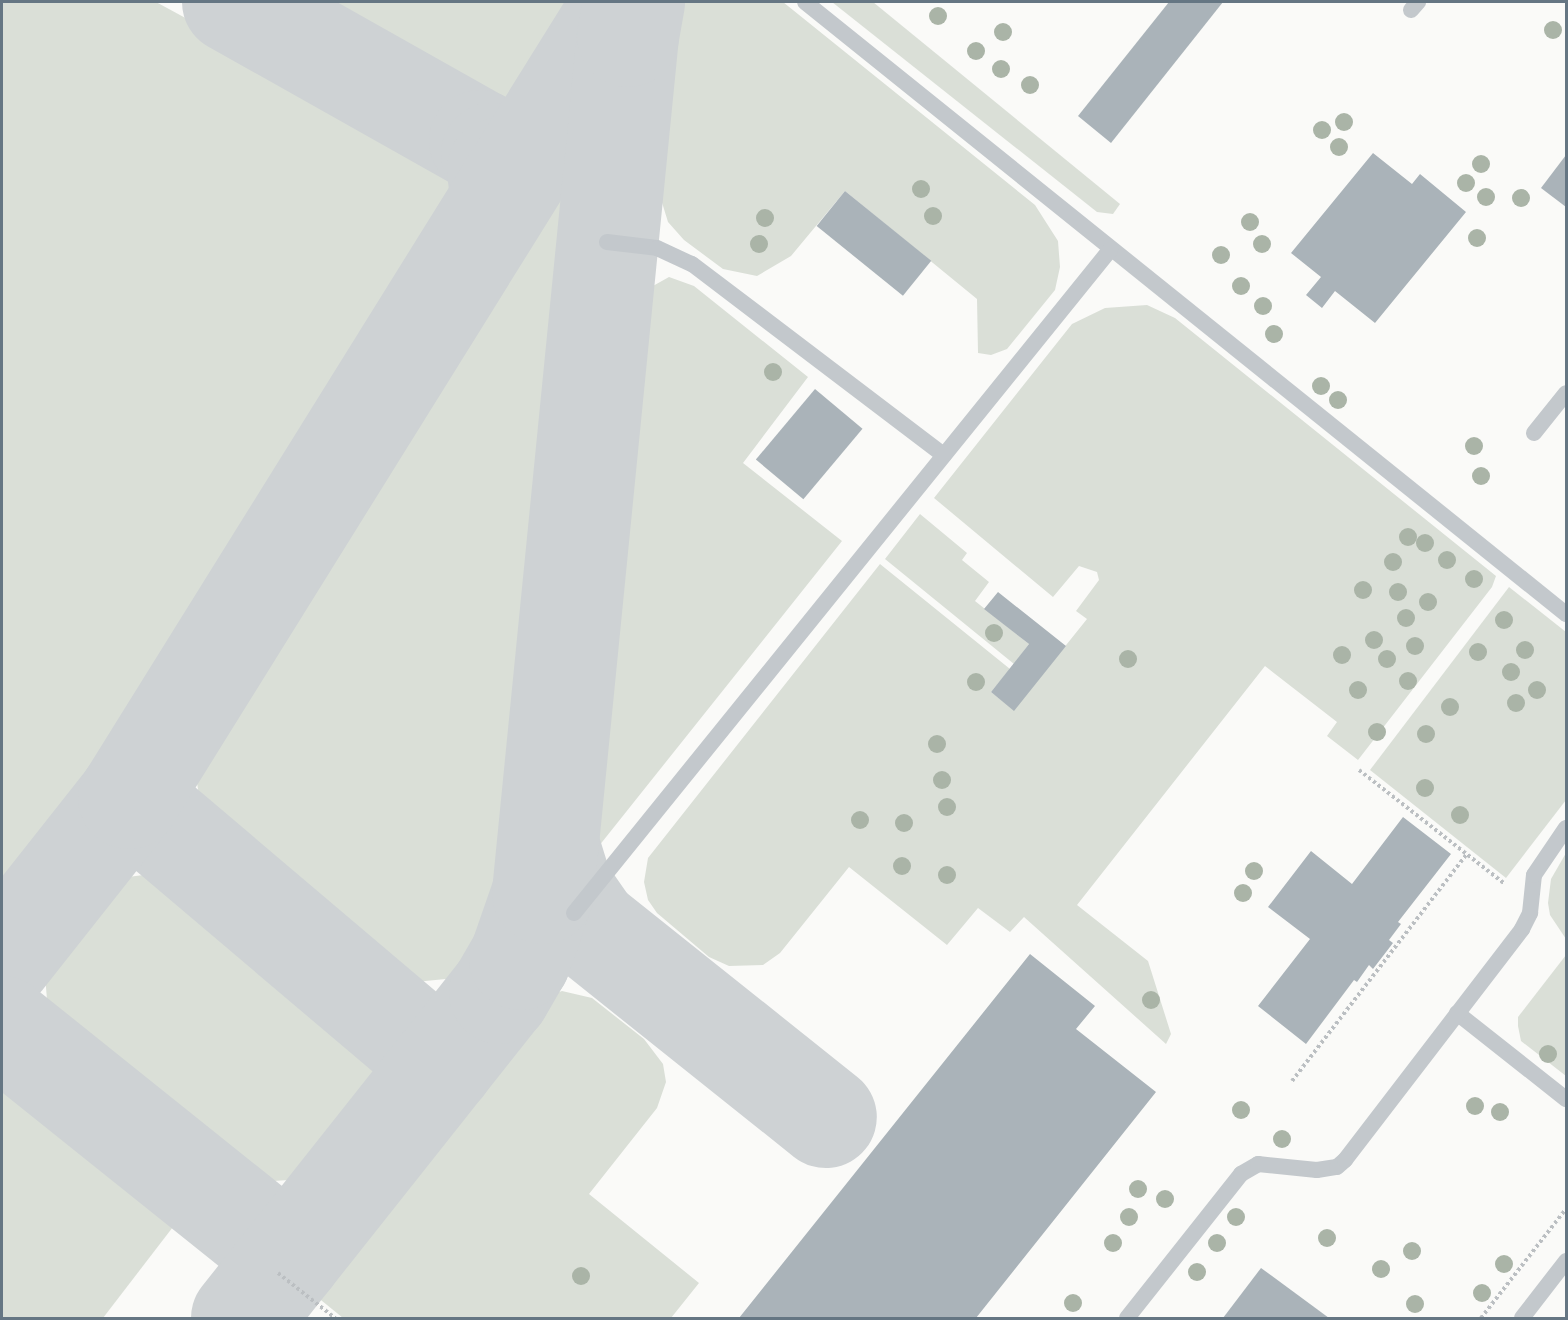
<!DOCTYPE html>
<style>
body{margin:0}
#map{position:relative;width:1568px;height:1320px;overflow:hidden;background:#fafaf8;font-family:Arial,sans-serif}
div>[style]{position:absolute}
.green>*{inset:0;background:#dadfd7}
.taxiway>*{height:102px;margin:-51px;padding:0 51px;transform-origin:51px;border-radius:51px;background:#ced2d4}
.building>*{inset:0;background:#aab3b9;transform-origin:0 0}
.path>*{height:4px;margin-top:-2px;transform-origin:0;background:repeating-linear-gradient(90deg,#bbbfc2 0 3px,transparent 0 6px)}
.service>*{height:16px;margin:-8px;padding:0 8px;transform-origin:8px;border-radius:8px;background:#c3c8cc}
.trees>*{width:18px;height:18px;margin:-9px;border-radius:50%;background:#aab4a7}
span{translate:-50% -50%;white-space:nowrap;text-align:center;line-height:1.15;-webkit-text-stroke:6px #fff;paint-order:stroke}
.frame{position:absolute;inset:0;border:3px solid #657683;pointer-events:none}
</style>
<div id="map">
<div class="green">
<i style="clip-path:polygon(2px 2px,156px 2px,478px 177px,97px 782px,2px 902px)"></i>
<i style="clip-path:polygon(304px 2px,577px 2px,507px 117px)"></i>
<i style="clip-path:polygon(677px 2px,783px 2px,1035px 205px,1058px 241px,1060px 267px,1055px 290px,1007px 349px,991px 355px,978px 353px,977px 299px,845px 191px,791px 256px,757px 276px,723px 269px,684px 240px,668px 222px,660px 196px,646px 187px,662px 30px)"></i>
<i style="clip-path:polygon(832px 2px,873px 2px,1120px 204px,1113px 214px,1097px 212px)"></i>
<i style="clip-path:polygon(577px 199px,506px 896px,484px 951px,466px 977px,405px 983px,204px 824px,193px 760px,533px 202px)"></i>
<i style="clip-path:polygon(669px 277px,694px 286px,808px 377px,743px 463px,842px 541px,583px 866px,580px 861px,634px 305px,644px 291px)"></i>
<i style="clip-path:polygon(1147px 305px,1175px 318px,1496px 576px,1492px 587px,1358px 760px,1327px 736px,1337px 722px,1265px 666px,1077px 905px,1148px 961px,1171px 1034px,1166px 1044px,1024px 917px,1010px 932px,978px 908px,947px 945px,849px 867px,780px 953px,763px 965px,729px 966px,709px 957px,657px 913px,648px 900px,644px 882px,648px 858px,880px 564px,1010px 669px,991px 692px,1014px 710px,1087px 619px,1076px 611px,1099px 580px,1097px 572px,1079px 566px,1053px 597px,934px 498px,1072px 324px,1105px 308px)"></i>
<i style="clip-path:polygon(920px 514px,967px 553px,962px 560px,989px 582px,975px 601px,1029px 644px,1014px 664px,885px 559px)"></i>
<i style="clip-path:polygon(1509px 587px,1566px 632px,1566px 800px,1506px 878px,1370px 770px)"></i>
<i style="clip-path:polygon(1566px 853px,1566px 939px,1550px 915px,1548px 903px,1551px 879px)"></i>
<i style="clip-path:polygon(173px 871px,369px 1029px,376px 1087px,304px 1179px,244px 1183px,49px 1025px,44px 962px,106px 880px)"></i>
<i style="clip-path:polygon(1566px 955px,1566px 1076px,1521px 1041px,1518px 1026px,1518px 1017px)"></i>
<i style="clip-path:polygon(562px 991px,592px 998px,644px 1039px,663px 1064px,666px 1082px,657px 1108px,589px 1194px,699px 1283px,671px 1318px,343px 1318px,316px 1296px,315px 1281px,535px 1001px)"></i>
<i style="clip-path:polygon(15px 1071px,186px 1210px,103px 1318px,2px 1317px,2px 1073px)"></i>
</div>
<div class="taxiway">
<i style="left:233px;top:2px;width:283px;rotate:29.4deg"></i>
<i style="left:480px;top:141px;width:18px;rotate:47deg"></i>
<i style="left:492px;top:154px;width:16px;rotate:68deg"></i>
<i style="left:498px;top:169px;width:30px;rotate:84deg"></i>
<i style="left:129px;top:798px;width:412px;rotate:40.3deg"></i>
<i style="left:549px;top:847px;width:44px;rotate:72.8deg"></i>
<i style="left:562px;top:889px;width:47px;rotate:55.3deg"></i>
<i style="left:589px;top:928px;width:303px;rotate:38.6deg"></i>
<i style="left:2px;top:959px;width:205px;rotate:-51.7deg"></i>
<i style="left:129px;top:798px;width:933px;rotate:-58.1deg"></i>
<i style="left:2px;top:1027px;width:369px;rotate:38.7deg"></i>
<i style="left:242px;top:1318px;width:415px;rotate:-51.6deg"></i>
<i style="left:500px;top:993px;width:39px;rotate:-60deg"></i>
<i style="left:520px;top:959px;width:70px;rotate:-70.8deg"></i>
<i style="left:543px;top:893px;width:861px;rotate:-84.34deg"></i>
<i style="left:628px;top:36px;width:35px;rotate:-80deg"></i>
</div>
<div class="building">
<i style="clip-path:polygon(1169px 2px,1223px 2px,1111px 143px,1078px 116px)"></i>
<i style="clip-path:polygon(1373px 153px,1412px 184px,1420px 174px,1466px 212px,1375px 323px,1335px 291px,1322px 308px,1306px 295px,1321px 277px,1291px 253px)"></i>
<i style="clip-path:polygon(1566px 155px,1566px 207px,1541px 188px)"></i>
<i style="left:845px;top:191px;width:111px;height:45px;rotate:39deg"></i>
<i style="left:815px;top:389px;width:62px;height:92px;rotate:40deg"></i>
<i style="clip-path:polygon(998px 592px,1066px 646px,1014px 711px,991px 692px,1029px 644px,984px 609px)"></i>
<i style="clip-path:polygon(1403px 817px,1451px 854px,1398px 922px,1401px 924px,1389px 940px,1393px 943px,1373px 969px,1369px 965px,1357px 982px,1354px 980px,1306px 1044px,1258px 1006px,1310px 939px,1268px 907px,1311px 851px,1352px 884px)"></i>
<i style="clip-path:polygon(1030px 954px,1095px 1006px,1076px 1029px,1156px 1092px,976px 1318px,739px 1318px)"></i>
<i style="clip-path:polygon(1261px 1268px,1329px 1318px,1223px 1318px)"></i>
</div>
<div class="path">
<i style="left:1359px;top:770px;width:185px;rotate:38deg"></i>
<i style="left:1292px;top:1081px;width:287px;rotate:-52.4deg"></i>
<i style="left:278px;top:1273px;width:73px;rotate:38.3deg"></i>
<i style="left:1481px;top:1318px;width:138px;rotate:-52.1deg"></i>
</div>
<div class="service">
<i style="left:805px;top:2px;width:977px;rotate:38.81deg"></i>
<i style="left:1411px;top:10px;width:11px;rotate:-49deg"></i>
<i style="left:607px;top:242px;width:50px;rotate:6.8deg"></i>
<i style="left:657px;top:248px;width:38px;rotate:25deg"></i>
<i style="left:692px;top:264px;width:316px;rotate:37.2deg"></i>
<i style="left:1534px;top:433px;width:51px;rotate:-51.3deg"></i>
<i style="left:574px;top:913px;width:853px;rotate:-51.05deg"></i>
<i style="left:1457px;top:1013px;width:139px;rotate:38.3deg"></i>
<i style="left:1127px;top:1318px;width:184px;rotate:-51.6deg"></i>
<i style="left:1241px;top:1174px;width:20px;rotate:-30deg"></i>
<i style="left:1258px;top:1164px;width:59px;rotate:5.8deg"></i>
<i style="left:1317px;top:1170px;width:20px;rotate:-9deg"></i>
<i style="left:1337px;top:1167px;width:11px;rotate:-41deg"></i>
<i style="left:1345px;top:1160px;width:291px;rotate:-52.5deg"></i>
<i style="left:1522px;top:929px;width:18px;rotate:-63deg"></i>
<i style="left:1530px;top:913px;width:38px;rotate:-84deg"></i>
<i style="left:1534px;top:875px;width:57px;rotate:-55.8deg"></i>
<i style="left:1522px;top:1318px;width:72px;rotate:-52.3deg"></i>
</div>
<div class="trees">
<i style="left:938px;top:16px"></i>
<i style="left:1553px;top:30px"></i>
<i style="left:1003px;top:32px"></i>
<i style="left:976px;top:51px"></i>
<i style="left:1001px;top:69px"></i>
<i style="left:1030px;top:85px"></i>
<i style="left:1344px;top:122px"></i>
<i style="left:1322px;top:130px"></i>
<i style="left:1339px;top:147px"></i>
<i style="left:1481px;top:164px"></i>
<i style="left:1466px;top:183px"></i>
<i style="left:921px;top:189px"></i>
<i style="left:1486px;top:197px"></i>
<i style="left:1521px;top:198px"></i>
<i style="left:933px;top:216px"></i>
<i style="left:765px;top:218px"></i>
<i style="left:1250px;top:222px"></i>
<i style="left:1477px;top:238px"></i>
<i style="left:759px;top:244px"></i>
<i style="left:1262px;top:244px"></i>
<i style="left:1221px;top:255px"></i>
<i style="left:1241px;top:286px"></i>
<i style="left:1263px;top:306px"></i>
<i style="left:1274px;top:334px"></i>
<i style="left:773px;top:372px"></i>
<i style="left:1321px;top:386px"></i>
<i style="left:1338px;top:400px"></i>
<i style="left:1474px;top:446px"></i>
<i style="left:1481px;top:476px"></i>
<i style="left:1408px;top:537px"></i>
<i style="left:1425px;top:543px"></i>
<i style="left:1447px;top:560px"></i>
<i style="left:1393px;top:562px"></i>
<i style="left:1474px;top:579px"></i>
<i style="left:1363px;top:590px"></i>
<i style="left:1398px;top:592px"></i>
<i style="left:1428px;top:602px"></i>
<i style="left:1406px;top:618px"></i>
<i style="left:1504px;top:620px"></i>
<i style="left:994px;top:633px"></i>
<i style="left:1374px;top:640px"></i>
<i style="left:1415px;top:646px"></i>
<i style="left:1525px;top:650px"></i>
<i style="left:1478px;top:652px"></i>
<i style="left:1342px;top:655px"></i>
<i style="left:1128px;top:659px"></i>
<i style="left:1387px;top:659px"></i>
<i style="left:1511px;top:672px"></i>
<i style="left:1408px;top:681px"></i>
<i style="left:976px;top:682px"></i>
<i style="left:1358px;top:690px"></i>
<i style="left:1537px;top:690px"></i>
<i style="left:1516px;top:703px"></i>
<i style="left:1450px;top:707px"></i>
<i style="left:1377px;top:732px"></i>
<i style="left:1426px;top:734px"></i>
<i style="left:937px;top:744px"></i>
<i style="left:942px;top:780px"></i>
<i style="left:1425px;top:788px"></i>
<i style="left:947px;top:807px"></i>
<i style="left:1460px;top:815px"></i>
<i style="left:860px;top:820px"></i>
<i style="left:904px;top:823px"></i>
<i style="left:902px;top:866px"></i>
<i style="left:1254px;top:871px"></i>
<i style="left:947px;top:875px"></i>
<i style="left:1243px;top:893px"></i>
<i style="left:1151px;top:1000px"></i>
<i style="left:1548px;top:1054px"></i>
<i style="left:1475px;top:1106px"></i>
<i style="left:1241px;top:1110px"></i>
<i style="left:1500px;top:1112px"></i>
<i style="left:1282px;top:1139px"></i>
<i style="left:1138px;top:1189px"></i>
<i style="left:1165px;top:1199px"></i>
<i style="left:1129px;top:1217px"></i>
<i style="left:1236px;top:1217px"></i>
<i style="left:1327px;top:1238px"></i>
<i style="left:1113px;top:1243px"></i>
<i style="left:1217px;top:1243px"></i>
<i style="left:1412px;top:1251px"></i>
<i style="left:1504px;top:1264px"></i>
<i style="left:1381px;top:1269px"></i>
<i style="left:1197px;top:1272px"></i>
<i style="left:581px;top:1276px"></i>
<i style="left:1482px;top:1293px"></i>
<i style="left:1073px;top:1303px"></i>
<i style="left:1415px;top:1304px"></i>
</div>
<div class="frame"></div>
</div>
